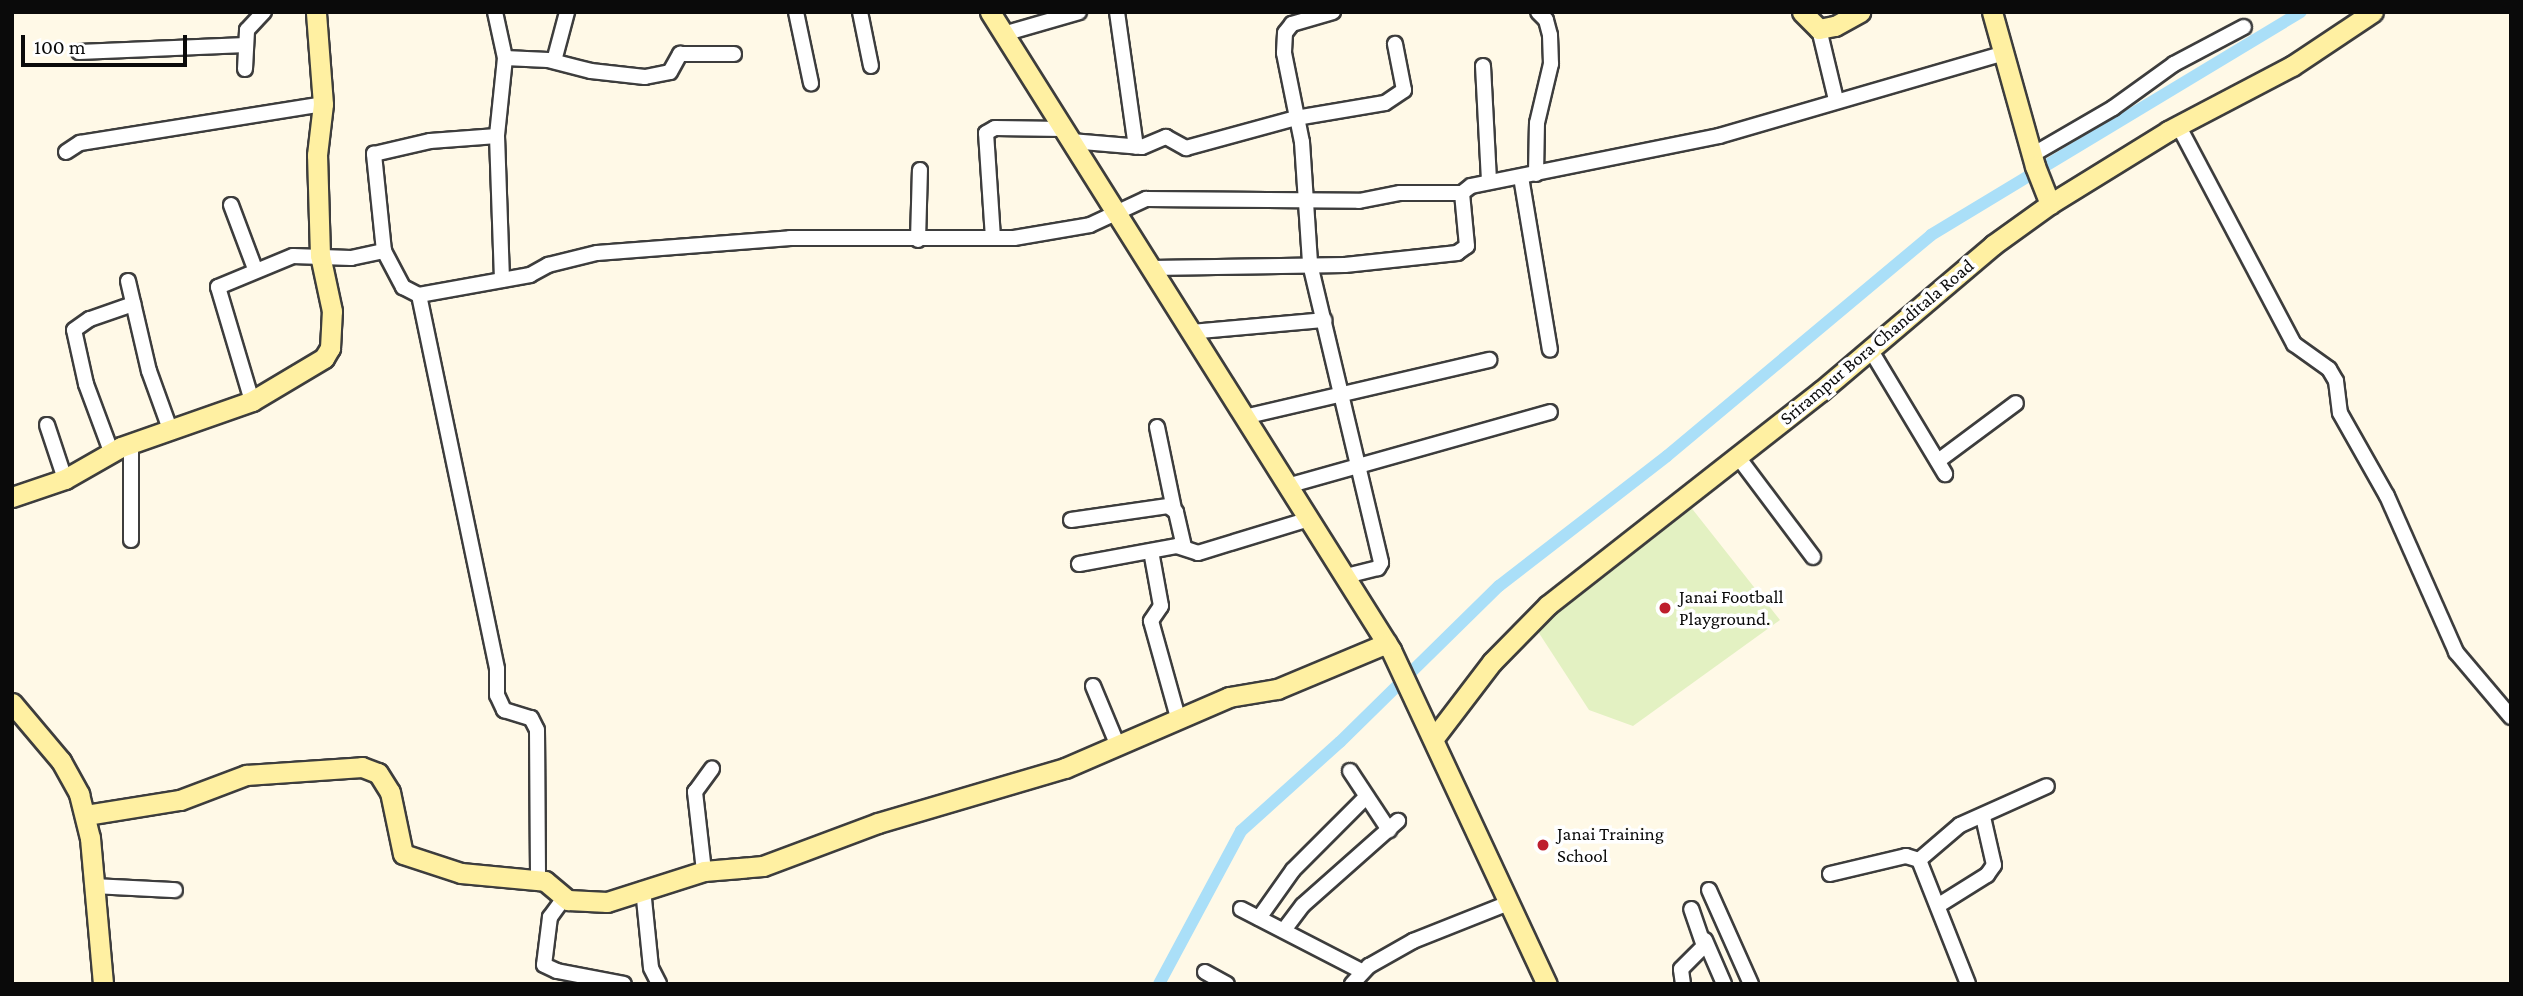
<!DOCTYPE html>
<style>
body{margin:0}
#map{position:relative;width:2523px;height:996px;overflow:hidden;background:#fff9e7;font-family:"Crimson Pro",serif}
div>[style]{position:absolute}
.pitch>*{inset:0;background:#e3f1c2}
.canal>*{height:12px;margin:-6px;padding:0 6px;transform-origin:6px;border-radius:6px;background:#aadff8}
.roads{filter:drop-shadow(2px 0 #3d3d3d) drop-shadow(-2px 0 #3d3d3d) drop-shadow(0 2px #3d3d3d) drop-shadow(0 -2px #3d3d3d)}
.street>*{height:14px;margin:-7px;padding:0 7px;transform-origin:7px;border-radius:7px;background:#fff}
.secondary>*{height:19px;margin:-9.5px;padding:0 9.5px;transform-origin:9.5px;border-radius:9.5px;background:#fff0a2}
.dots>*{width:19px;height:19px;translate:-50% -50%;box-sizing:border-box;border:4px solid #fff;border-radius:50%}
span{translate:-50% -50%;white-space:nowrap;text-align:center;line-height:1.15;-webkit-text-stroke:7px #fff;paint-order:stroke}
.street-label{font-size:19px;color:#0a0a0a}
.poi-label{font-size:19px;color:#0a0a0a}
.left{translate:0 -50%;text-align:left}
.frame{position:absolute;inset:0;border:14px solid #0a0a0a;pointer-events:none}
.scale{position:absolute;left:21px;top:35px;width:166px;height:32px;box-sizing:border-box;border:4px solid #0a0a0a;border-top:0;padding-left:9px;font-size:21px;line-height:24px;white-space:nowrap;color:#0a0a0a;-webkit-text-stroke:5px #fff;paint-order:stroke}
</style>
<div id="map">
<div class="pitch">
<i style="clip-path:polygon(1682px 496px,1780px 620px,1633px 726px,1589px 710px,1537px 630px,1629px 540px)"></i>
</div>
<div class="canal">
<i style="left:1159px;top:984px;width:174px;rotate:-61.8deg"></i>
<i style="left:1241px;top:831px;width:133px;rotate:-42deg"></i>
<i style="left:1340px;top:742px;width:223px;rotate:-44.5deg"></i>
<i style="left:1499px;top:586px;width:212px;rotate:-37.7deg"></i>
<i style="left:1667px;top:456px;width:344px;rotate:-39.9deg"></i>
<i style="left:1931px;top:235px;width:432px;rotate:-31.1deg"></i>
</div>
<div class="roads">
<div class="street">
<i style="left:495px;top:12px;width:47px;rotate:77.7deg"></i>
<i style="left:505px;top:58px;width:78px;rotate:95.9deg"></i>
<i style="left:497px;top:136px;width:144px;rotate:88deg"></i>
<i style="left:796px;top:12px;width:73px;rotate:78.1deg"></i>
<i style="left:860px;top:12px;width:55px;rotate:78.5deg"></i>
<i style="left:1117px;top:12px;width:136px;rotate:82deg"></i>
<i style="left:1333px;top:12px;width:43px;rotate:163.7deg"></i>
<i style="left:1292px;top:24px;width:11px;rotate:128deg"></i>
<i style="left:1285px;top:33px;width:20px;rotate:93deg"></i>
<i style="left:1284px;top:53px;width:91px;rotate:78.6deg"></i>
<i style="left:1302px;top:142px;width:122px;rotate:86.2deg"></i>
<i style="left:1310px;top:264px;width:307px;rotate:76.6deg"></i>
<i style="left:1381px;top:563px;width:6px;rotate:121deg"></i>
<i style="left:1378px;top:568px;width:34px;rotate:166deg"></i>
<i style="left:1819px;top:29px;width:73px;rotate:76.5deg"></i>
<i style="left:1003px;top:34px;width:79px;rotate:-16.1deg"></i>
<i style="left:79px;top:52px;width:167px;rotate:-2.4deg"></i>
<i style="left:505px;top:58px;width:43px;rotate:2.7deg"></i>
<i style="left:548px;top:60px;width:44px;rotate:14.3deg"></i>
<i style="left:591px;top:71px;width:54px;rotate:6.3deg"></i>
<i style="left:645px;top:77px;width:25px;rotate:-11deg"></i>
<i style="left:670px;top:72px;width:21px;rotate:-61deg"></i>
<i style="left:680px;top:54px;width:54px"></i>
<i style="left:554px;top:61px;width:51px;rotate:-75.1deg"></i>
<i style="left:1483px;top:66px;width:116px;rotate:87deg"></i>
<i style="left:245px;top:69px;width:39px;rotate:-87deg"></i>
<i style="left:247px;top:30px;width:25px;rotate:-47deg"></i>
<i style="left:2178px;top:125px;width:248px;rotate:62.1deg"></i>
<i style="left:2294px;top:344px;width:43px;rotate:35.5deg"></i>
<i style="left:2329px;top:369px;width:14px;rotate:60deg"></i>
<i style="left:2336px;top:381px;width:32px;rotate:83deg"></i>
<i style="left:2340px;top:413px;width:95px;rotate:60.5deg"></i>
<i style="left:2387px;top:496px;width:171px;rotate:66.1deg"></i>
<i style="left:2456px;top:652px;width:85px;rotate:49.8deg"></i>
<i style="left:1071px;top:141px;width:71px;rotate:4.8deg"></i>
<i style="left:1142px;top:147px;width:26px;rotate:-23deg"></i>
<i style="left:1166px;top:137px;width:23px;rotate:29deg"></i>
<i style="left:1186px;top:148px;width:114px;rotate:-15.3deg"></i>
<i style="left:1296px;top:118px;width:90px;rotate:-9.6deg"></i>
<i style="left:1385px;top:103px;width:23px;rotate:-34deg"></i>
<i style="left:1404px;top:90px;width:47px;rotate:-101.1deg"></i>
<i style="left:66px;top:152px;width:17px;rotate:-33deg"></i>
<i style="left:80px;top:143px;width:246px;rotate:-9.1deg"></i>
<i style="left:2032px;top:155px;width:94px;rotate:-30.1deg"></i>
<i style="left:2113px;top:108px;width:75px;rotate:-35.8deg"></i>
<i style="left:2174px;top:64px;width:79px;rotate:-27.9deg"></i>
<i style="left:1536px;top:174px;width:51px;rotate:-88.9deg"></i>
<i style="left:1537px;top:123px;width:61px;rotate:-76.7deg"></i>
<i style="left:1551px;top:64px;width:29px;rotate:-92deg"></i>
<i style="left:1550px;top:35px;width:16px;rotate:-105deg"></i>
<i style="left:1546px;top:20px;width:11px;rotate:-135deg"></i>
<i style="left:1521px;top:177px;width:175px;rotate:80.5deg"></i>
<i style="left:231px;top:205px;width:68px;rotate:69.4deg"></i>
<i style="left:993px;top:238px;width:105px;rotate:-93.8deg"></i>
<i style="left:986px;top:133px;width:10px;rotate:-29deg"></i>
<i style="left:995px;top:128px;width:69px;rotate:0.8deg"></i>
<i style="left:918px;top:240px;width:70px;rotate:-88.4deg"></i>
<i style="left:384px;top:251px;width:98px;rotate:-95.9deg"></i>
<i style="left:374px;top:154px;width:57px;rotate:-13.1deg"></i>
<i style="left:430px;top:141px;width:67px;rotate:-4.3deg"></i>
<i style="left:1152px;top:268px;width:193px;rotate:-0.9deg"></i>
<i style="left:1345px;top:265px;width:113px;rotate:-6.1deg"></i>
<i style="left:1457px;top:253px;width:12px;rotate:-35deg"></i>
<i style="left:1467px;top:246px;width:53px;rotate:-95.4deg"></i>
<i style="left:1462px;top:193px;width:11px;rotate:-38deg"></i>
<i style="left:1471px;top:186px;width:253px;rotate:-11.4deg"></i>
<i style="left:1719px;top:136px;width:298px;rotate:-16.2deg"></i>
<i style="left:128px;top:281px;width:92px;rotate:76.9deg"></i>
<i style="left:149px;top:371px;width:62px;rotate:70.1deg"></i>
<i style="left:419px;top:295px;width:382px;rotate:78.2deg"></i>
<i style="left:497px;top:669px;width:26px;rotate:90deg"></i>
<i style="left:497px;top:695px;width:17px;rotate:65deg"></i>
<i style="left:504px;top:710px;width:28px;rotate:17deg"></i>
<i style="left:531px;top:718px;width:13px;rotate:63deg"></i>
<i style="left:537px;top:730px;width:149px;rotate:89.6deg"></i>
<i style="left:1190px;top:332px;width:135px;rotate:-5.1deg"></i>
<i style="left:1870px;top:349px;width:146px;rotate:59deg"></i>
<i style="left:252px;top:401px;width:119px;rotate:-106.6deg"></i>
<i style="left:218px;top:287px;width:81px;rotate:-22.5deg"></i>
<i style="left:293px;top:256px;width:58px;rotate:2deg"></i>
<i style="left:351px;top:258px;width:34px;rotate:-12deg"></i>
<i style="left:384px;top:251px;width:41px;rotate:62.2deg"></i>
<i style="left:403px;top:287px;width:18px;rotate:27deg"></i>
<i style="left:419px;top:295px;width:113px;rotate:-10.2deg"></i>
<i style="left:530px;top:275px;width:21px;rotate:-29deg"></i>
<i style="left:548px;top:265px;width:50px;rotate:-13.8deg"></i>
<i style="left:597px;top:253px;width:194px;rotate:-4.4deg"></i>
<i style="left:790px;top:238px;width:224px"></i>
<i style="left:1014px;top:238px;width:77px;rotate:-9.7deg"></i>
<i style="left:1090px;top:225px;width:62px;rotate:-24.9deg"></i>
<i style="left:1146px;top:199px;width:213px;rotate:0.5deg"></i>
<i style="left:1359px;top:201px;width:42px;rotate:-11deg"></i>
<i style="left:1400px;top:193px;width:62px"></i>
<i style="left:1244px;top:417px;width:252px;rotate:-13.1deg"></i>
<i style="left:47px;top:425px;width:57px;rotate:71.6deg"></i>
<i style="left:1157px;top:427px;width:84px;rotate:78.3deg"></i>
<i style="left:131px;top:443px;width:97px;rotate:90deg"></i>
<i style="left:112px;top:454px;width:75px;rotate:-110.4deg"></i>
<i style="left:86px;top:384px;width:55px;rotate:-102.5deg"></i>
<i style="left:74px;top:330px;width:19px;rotate:-35deg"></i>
<i style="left:90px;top:319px;width:46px;rotate:-19.2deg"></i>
<i style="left:1738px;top:457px;width:125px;rotate:53.1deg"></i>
<i style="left:1938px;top:461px;width:97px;rotate:-36.6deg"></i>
<i style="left:1287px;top:486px;width:273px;rotate:-15.7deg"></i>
<i style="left:1071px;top:520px;width:98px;rotate:-8.2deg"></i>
<i style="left:1168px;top:506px;width:10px;rotate:37deg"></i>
<i style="left:1176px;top:512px;width:36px;rotate:77deg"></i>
<i style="left:1151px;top:551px;width:56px;rotate:79.7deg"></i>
<i style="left:1161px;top:606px;width:18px;rotate:124deg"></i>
<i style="left:1151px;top:621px;width:104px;rotate:74.4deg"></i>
<i style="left:1079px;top:564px;width:100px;rotate:-10.4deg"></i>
<i style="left:1177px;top:546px;width:22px;rotate:18deg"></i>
<i style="left:1198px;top:553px;width:116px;rotate:-17deg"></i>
<i style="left:1093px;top:686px;width:65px;rotate:67.4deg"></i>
<i style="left:1350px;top:771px;width:71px;rotate:56.5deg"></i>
<i style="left:1919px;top:860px;width:54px;rotate:-40.5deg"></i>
<i style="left:1960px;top:825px;width:95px;rotate:-24.1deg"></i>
<i style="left:704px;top:871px;width:80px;rotate:-96.5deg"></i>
<i style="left:695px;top:792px;width:29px;rotate:-54deg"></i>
<i style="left:1830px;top:874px;width:78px;rotate:-13.3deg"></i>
<i style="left:1906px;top:856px;width:14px;rotate:17deg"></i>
<i style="left:1919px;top:860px;width:133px;rotate:68.4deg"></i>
<i style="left:95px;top:886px;width:80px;rotate:2.9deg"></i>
<i style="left:643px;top:889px;width:79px;rotate:84.2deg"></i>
<i style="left:651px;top:968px;width:18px;rotate:63deg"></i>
<i style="left:1709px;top:890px;width:103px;rotate:65.9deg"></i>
<i style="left:564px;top:898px;width:24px;rotate:126deg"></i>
<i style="left:550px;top:917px;width:48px;rotate:97.1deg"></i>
<i style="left:544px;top:965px;width:14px;rotate:25deg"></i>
<i style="left:557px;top:971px;width:68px;rotate:11deg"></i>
<i style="left:1939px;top:905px;width:57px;rotate:-32deg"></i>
<i style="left:1987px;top:875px;width:12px;rotate:-55deg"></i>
<i style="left:1994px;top:865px;width:49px;rotate:-102.9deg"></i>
<i style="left:1241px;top:909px;width:137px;rotate:27.3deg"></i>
<i style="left:1259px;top:918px;width:59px;rotate:-54.7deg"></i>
<i style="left:1293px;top:870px;width:103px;rotate:-45deg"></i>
<i style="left:1284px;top:930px;width:31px;rotate:-53deg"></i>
<i style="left:1303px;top:905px;width:127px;rotate:-41.5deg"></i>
<i style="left:1705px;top:940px;width:48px;rotate:66.6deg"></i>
<i style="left:1205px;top:972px;width:25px;rotate:29deg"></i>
<i style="left:1352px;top:984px;width:25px;rotate:-47deg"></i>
<i style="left:1369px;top:966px;width:51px;rotate:-29.6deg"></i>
<i style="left:1413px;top:941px;width:105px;rotate:-21.7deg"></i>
<i style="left:1683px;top:984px;width:15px;rotate:-98deg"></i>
<i style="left:1681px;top:969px;width:33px;rotate:-45deg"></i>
<i style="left:1704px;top:946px;width:39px;rotate:-109deg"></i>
</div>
<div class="secondary">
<i style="left:990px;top:12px;width:754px;rotate:57.85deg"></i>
<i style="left:1391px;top:650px;width:369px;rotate:65deg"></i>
<i style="left:1802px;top:12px;width:24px;rotate:45deg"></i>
<i style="left:1819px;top:29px;width:16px;rotate:-11deg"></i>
<i style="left:1835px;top:26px;width:29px;rotate:-29deg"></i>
<i style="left:1992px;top:12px;width:160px;rotate:74.4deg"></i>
<i style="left:2035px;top:166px;width:41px;rotate:68.5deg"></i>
<i style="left:12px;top:497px;width:56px;rotate:-18.8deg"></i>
<i style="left:65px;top:479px;width:64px;rotate:-29.7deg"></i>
<i style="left:121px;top:447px;width:139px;rotate:-19.3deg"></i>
<i style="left:252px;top:401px;width:84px;rotate:-30.8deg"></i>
<i style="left:324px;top:358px;width:12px;rotate:-59deg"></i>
<i style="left:330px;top:348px;width:37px;rotate:-87deg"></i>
<i style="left:332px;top:311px;width:57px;rotate:-102.1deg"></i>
<i style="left:320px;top:255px;width:100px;rotate:-91.7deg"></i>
<i style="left:317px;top:155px;width:51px;rotate:-83.3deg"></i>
<i style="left:323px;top:104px;width:92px;rotate:-94.4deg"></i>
<i style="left:12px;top:703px;width:76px;rotate:49.8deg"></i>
<i style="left:61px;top:761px;width:38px;rotate:61deg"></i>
<i style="left:79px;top:794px;width:45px;rotate:76deg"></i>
<i style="left:90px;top:838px;width:147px;rotate:84.9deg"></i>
<i style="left:1434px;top:738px;width:96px;rotate:-52.7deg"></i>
<i style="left:1492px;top:662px;width:80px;rotate:-45.5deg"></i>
<i style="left:1548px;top:605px;width:347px;rotate:-38.1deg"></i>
<i style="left:1821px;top:391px;width:226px;rotate:-40.3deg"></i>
<i style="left:1993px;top:245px;width:70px;rotate:-35.7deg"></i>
<i style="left:2050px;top:204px;width:139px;rotate:-31.7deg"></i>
<i style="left:2168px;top:131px;width:140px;rotate:-27.7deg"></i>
<i style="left:2292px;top:66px;width:97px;rotate:-33.7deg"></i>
<i style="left:86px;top:815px;width:95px;rotate:-9.1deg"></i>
<i style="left:180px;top:800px;width:71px;rotate:-20.7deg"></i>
<i style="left:246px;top:775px;width:116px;rotate:-3.9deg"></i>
<i style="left:362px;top:767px;width:17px;rotate:21deg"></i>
<i style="left:378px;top:773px;width:22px;rotate:58deg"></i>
<i style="left:390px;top:792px;width:63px;rotate:78.2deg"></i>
<i style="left:403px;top:854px;width:61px;rotate:18.1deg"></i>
<i style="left:461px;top:873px;width:84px;rotate:5.4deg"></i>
<i style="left:545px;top:881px;width:30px;rotate:40deg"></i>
<i style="left:568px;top:900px;width:39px;rotate:3deg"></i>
<i style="left:607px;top:902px;width:102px;rotate:-17.7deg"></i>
<i style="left:704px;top:871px;width:59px;rotate:-4.8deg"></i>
<i style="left:763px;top:866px;width:123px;rotate:-20.5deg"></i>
<i style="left:878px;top:823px;width:195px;rotate:-16.4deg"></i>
<i style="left:1065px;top:768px;width:179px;rotate:-23.4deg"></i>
<i style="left:1229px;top:697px;width:49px;rotate:-9.5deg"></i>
<i style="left:1277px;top:689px;width:119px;rotate:-22.7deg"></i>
</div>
</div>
<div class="dots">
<i style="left:1665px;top:608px;background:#be1e2d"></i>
<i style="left:1543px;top:845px;background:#be1e2d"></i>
</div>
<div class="street-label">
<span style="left:1877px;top:342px;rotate:-40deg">Srirampur Bora Chanditala Road</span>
</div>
<div class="poi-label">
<span class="left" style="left:1679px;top:608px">Janai Football<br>Playground.</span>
<span class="left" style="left:1557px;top:845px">Janai Training<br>School</span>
</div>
<div class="frame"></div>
<div class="scale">100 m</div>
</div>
